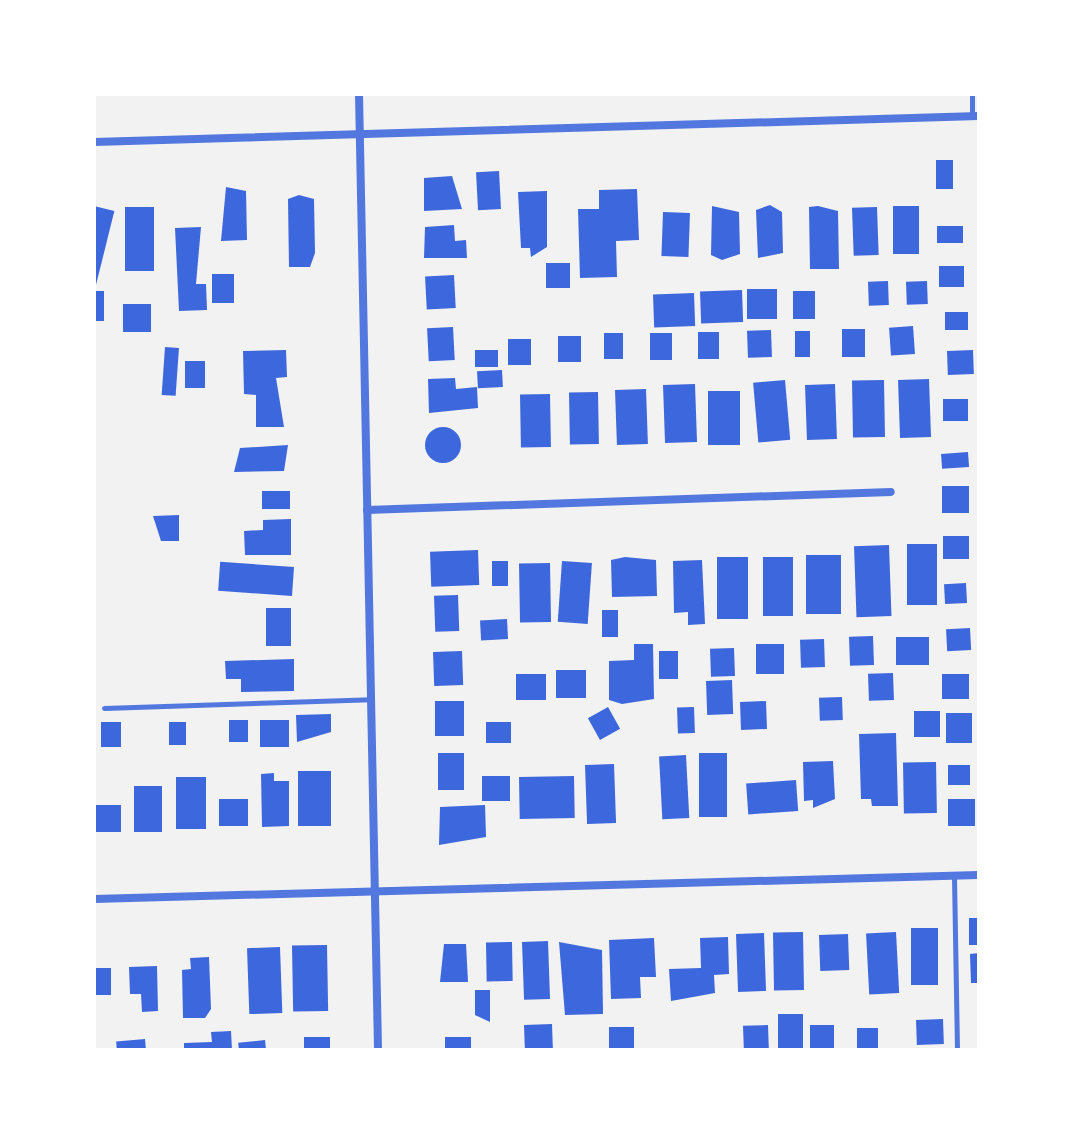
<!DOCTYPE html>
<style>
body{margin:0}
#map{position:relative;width:1073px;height:1144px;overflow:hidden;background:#f2f2f2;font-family:Cabin,sans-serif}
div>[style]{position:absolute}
.building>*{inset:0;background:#3d67dc;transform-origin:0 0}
.round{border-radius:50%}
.service>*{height:5px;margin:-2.5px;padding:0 2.5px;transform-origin:2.5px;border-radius:2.5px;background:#5277de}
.minor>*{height:8px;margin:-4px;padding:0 4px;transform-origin:4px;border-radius:4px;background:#5277de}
span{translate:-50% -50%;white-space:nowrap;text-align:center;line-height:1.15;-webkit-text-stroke:8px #fff;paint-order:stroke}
.frame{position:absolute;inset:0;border:96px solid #fff;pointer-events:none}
</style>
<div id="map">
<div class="building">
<i style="left:953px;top:160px;width:29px;height:17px;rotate:90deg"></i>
<i style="left:499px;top:171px;width:38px;height:23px;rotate:87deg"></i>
<i style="clip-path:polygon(452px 176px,462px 209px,424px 211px,424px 178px)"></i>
<i style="clip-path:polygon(226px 187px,246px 191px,247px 240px,221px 241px)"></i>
<i style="clip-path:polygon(637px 189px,639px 240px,616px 241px,617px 277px,580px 278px,578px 209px,599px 209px,599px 190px)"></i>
<i style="clip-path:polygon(547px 191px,547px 247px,531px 257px,530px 248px,521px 248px,518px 192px)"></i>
<i style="clip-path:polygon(299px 195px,314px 199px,315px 253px,310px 267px,289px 267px,288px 199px)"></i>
<i style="clip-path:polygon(770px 205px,782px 212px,783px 253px,758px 258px,756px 210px)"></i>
<i style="left:94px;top:206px;width:21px;height:78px;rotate:14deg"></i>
<i style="clip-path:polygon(712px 206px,739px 212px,740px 254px,722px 260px,711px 255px)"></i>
<i style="clip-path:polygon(818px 206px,838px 211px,839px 269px,810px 269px,809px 207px)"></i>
<i style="left:893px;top:206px;width:26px;height:48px"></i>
<i style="left:125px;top:207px;width:29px;height:64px"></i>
<i style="left:877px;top:207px;width:48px;height:25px;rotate:88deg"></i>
<i style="left:663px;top:212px;width:27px;height:44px;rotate:2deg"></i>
<i style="clip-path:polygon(454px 225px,455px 241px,466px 240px,467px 258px,424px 258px,425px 227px)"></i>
<i style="left:937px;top:226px;width:26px;height:17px"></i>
<i style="clip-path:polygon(201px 227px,196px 284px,206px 284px,207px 310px,179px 311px,175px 228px)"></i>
<i style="left:546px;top:263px;width:24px;height:25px"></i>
<i style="left:964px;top:266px;width:21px;height:25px;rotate:90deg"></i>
<i style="left:234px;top:274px;width:29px;height:22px;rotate:90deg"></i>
<i style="left:454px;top:275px;width:33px;height:29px;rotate:87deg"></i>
<i style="left:888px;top:281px;width:24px;height:20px;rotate:88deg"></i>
<i style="left:927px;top:281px;width:23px;height:21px;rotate:88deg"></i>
<i style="left:747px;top:289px;width:30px;height:30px"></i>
<i style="left:742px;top:290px;width:32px;height:42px;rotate:88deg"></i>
<i style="left:94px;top:291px;width:10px;height:30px"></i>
<i style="left:793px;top:291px;width:22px;height:28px"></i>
<i style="left:694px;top:293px;width:33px;height:41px;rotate:88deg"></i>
<i style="left:151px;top:304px;width:28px;height:28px;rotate:90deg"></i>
<i style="left:945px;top:312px;width:23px;height:18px"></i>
<i style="left:913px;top:326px;width:28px;height:24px;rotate:86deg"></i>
<i style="left:453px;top:327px;width:33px;height:26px;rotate:87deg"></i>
<i style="left:842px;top:329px;width:23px;height:28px"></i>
<i style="left:771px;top:330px;width:27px;height:24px;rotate:88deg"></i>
<i style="left:795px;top:331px;width:15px;height:26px"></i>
<i style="left:698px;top:332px;width:21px;height:27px"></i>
<i style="left:623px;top:333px;width:26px;height:19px;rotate:90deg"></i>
<i style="left:672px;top:333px;width:27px;height:22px;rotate:90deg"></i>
<i style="left:581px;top:336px;width:26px;height:23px;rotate:90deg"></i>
<i style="left:508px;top:339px;width:23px;height:26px"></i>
<i style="left:165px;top:347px;width:14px;height:48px;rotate:4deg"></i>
<i style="clip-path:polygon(286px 350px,287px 377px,276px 378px,284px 427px,256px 427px,256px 395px,244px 394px,243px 351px)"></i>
<i style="left:498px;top:350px;width:17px;height:23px;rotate:90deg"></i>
<i style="left:973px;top:350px;width:24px;height:26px;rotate:88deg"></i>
<i style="left:185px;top:361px;width:20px;height:27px"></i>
<i style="left:502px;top:370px;width:17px;height:25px;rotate:87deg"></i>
<i style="clip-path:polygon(455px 378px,456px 389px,477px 387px,478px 408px,429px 413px,428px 379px)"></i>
<i style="left:929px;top:379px;width:58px;height:31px;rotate:88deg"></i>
<i style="left:785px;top:380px;width:60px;height:32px;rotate:85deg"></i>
<i style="left:884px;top:380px;width:57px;height:32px;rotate:89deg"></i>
<i style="left:695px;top:384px;width:58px;height:32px;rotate:88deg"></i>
<i style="left:835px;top:384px;width:55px;height:30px;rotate:88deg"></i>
<i style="left:646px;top:389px;width:55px;height:31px;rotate:88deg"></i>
<i style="left:708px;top:391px;width:32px;height:54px"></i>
<i style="left:598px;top:392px;width:52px;height:29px;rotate:89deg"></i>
<i style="left:550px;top:394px;width:53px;height:30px;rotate:89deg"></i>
<i style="left:968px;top:399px;width:22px;height:25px;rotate:90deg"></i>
<i class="round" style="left:425px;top:427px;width:36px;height:36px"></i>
<i style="clip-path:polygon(288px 445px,284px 471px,234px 472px,240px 448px)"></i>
<i style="left:968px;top:452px;width:15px;height:27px;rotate:86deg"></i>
<i style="left:942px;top:486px;width:27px;height:27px"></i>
<i style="left:262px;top:491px;width:28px;height:18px"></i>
<i style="clip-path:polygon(179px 515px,179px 541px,161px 541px,153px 516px)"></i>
<i style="clip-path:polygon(291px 519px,291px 555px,245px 555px,244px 531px,263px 530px,263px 520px)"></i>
<i style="left:969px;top:536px;width:23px;height:26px;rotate:90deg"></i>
<i style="left:907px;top:544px;width:30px;height:61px"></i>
<i style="left:889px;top:545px;width:71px;height:35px;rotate:88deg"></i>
<i style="left:478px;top:550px;width:35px;height:48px;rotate:88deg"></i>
<i style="left:806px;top:555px;width:35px;height:59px"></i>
<i style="clip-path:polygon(625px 557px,656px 560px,657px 596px,612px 597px,611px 560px)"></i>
<i style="left:717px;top:557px;width:31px;height:62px"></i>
<i style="left:763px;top:557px;width:30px;height:59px"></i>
<i style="clip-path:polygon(702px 560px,705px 624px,688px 625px,688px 612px,674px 613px,673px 561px)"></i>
<i style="left:492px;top:561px;width:16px;height:25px"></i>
<i style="left:562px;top:561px;width:30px;height:61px;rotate:4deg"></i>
<i style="left:550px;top:563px;width:59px;height:31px;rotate:89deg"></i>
<i style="left:294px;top:567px;width:29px;height:74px;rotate:94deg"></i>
<i style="left:966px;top:583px;width:20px;height:22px;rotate:87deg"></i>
<i style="left:458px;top:595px;width:36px;height:24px;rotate:88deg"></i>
<i style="left:266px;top:608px;width:25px;height:38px"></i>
<i style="left:618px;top:610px;width:27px;height:16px;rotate:90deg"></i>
<i style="left:507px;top:619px;width:20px;height:27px;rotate:87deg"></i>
<i style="left:970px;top:628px;width:22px;height:24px;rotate:87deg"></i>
<i style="left:873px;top:636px;width:29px;height:24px;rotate:88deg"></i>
<i style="left:929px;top:637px;width:28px;height:33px;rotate:90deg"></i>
<i style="left:824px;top:639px;width:28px;height:24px;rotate:88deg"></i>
<i style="clip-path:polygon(634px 644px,653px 644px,654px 699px,622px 704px,609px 700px,609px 661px,634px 660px)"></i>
<i style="left:784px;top:644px;width:30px;height:28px;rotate:90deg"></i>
<i style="left:734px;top:648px;width:28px;height:24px;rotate:88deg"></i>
<i style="left:462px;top:651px;width:34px;height:29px;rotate:88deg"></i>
<i style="left:659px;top:651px;width:19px;height:28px"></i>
<i style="clip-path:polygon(294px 659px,294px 691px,241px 692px,241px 679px,226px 679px,225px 661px)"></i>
<i style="left:586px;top:670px;width:28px;height:30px;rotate:90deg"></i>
<i style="left:893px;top:673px;width:27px;height:25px;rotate:88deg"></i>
<i style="left:516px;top:674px;width:30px;height:26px"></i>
<i style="left:942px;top:674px;width:27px;height:25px"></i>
<i style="left:732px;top:680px;width:34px;height:26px;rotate:88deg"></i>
<i style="left:842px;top:697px;width:23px;height:23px;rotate:88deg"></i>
<i style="left:464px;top:701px;width:35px;height:29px;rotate:90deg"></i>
<i style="left:766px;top:701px;width:28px;height:26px;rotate:88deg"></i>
<i style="left:608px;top:707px;width:25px;height:23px;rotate:61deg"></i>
<i style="left:694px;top:707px;width:26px;height:17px;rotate:88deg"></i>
<i style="left:914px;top:711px;width:26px;height:26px"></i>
<i style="left:946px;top:713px;width:26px;height:30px"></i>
<i style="clip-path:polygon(331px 714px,331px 732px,297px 742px,296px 715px)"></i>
<i style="left:229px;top:720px;width:19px;height:22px"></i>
<i style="left:260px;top:720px;width:29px;height:27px"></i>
<i style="left:121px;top:722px;width:25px;height:20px;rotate:90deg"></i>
<i style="left:169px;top:722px;width:17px;height:23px"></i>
<i style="left:511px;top:722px;width:21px;height:25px;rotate:90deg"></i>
<i style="clip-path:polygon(896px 733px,898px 806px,872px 806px,871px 799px,861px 799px,859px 734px)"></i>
<i style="left:438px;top:753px;width:26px;height:37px"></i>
<i style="left:699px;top:753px;width:28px;height:64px"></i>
<i style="left:686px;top:755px;width:63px;height:27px;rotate:87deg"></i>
<i style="clip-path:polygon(833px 761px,835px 799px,813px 808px,813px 800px,804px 801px,803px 762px)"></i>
<i style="left:936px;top:762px;width:51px;height:33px;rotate:89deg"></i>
<i style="left:614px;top:764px;width:59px;height:29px;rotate:88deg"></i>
<i style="left:948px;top:765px;width:22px;height:20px"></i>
<i style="left:331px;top:771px;width:55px;height:33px;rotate:90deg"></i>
<i style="clip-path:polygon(274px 773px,274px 781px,289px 781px,289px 826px,262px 827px,261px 774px)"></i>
<i style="left:510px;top:776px;width:25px;height:28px;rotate:90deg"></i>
<i style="left:574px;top:776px;width:42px;height:55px;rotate:89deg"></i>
<i style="left:176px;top:777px;width:30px;height:52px"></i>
<i style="left:796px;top:780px;width:31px;height:50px;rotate:86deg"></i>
<i style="left:134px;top:786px;width:28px;height:46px"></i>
<i style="left:219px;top:799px;width:29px;height:27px"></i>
<i style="left:948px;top:799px;width:27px;height:27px"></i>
<i style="left:95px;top:805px;width:26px;height:27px"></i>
<i style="clip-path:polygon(485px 805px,486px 837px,439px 845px,440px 807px)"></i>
<i style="left:969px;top:918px;width:10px;height:27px"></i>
<i style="left:938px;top:928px;width:57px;height:27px;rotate:90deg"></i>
<i style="left:803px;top:932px;width:58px;height:30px;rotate:89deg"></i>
<i style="left:896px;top:932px;width:61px;height:30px;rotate:87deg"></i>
<i style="left:764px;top:933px;width:58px;height:28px;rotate:88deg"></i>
<i style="left:848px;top:934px;width:36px;height:29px;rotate:88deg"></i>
<i style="clip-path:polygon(728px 937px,729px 974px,714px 975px,715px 993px,671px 1001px,669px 969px,701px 968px,700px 938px)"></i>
<i style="clip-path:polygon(654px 938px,656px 977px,640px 977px,641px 998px,611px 999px,609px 940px)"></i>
<i style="left:548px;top:941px;width:58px;height:26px;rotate:88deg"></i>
<i style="left:512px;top:942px;width:39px;height:26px;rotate:89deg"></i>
<i style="clip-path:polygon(559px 942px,602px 950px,603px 1014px,565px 1015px)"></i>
<i style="clip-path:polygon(444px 944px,466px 944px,468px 982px,440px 982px)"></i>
<i style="left:327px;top:945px;width:66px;height:35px;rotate:89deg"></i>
<i style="left:280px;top:947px;width:66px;height:33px;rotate:88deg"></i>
<i style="clip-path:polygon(979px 953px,979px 983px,971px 983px,970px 954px)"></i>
<i style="clip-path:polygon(209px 957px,211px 1009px,205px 1018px,183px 1018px,182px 970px,191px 969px,190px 958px)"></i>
<i style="clip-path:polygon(157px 966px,158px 1011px,142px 1012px,141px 994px,130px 994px,129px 967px)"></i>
<i style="left:94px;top:968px;width:17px;height:27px"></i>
<i style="clip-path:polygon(475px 990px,490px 990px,490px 1022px,475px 1015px)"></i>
<i style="left:778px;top:1014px;width:25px;height:35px"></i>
<i style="left:943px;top:1019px;width:25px;height:27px;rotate:88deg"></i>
<i style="left:552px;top:1024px;width:26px;height:28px;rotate:88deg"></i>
<i style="left:768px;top:1025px;width:24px;height:25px;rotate:88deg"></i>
<i style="left:810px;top:1025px;width:24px;height:23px"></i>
<i style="left:634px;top:1027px;width:23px;height:25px;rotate:90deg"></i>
<i style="left:878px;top:1028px;width:22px;height:21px;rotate:90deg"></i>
<i style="clip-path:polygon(231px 1031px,232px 1050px,184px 1050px,184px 1043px,212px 1042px,211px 1032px)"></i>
<i style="left:330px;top:1037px;width:13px;height:26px;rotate:90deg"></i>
<i style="left:471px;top:1037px;width:13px;height:26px;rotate:90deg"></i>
<i style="left:145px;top:1039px;width:11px;height:29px;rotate:85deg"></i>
<i style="left:265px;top:1040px;width:10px;height:27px;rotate:84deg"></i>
</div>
<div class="service">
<i style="left:972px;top:94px;width:22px;rotate:90deg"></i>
<i style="left:104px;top:708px;width:267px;rotate:-1.9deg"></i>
<i style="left:954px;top:877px;width:173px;rotate:89deg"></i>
</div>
<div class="minor">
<i style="left:359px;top:94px;width:956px;rotate:88.86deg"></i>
<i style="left:94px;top:142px;width:885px;rotate:-1.68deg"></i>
<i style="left:367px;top:510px;width:524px;rotate:-1.97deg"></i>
<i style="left:94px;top:899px;width:885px;rotate:-1.55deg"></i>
</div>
<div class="frame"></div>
</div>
